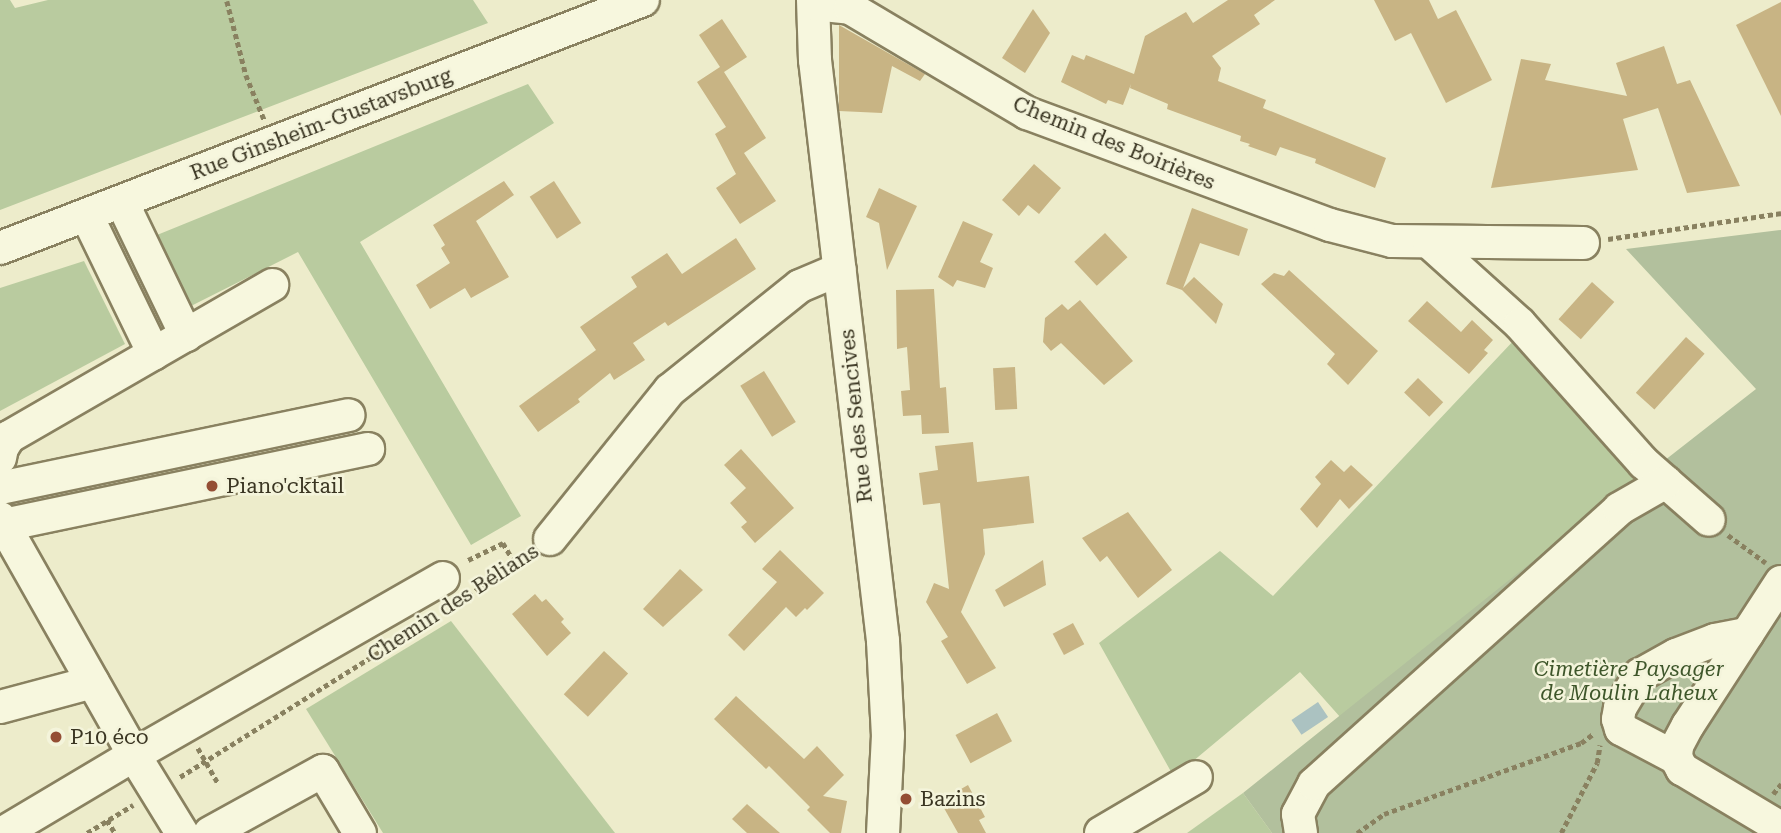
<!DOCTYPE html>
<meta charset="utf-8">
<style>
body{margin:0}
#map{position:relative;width:1781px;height:833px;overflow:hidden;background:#edeccb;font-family:"Roboto Serif",serif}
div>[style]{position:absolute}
.green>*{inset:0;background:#b9cb9f}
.cemetery>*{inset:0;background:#b2c09d}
.water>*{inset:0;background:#abc2c1;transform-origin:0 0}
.building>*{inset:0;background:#c8b484;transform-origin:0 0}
.path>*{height:4.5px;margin-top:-2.25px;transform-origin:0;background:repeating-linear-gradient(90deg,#898160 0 5px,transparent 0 8.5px)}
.roads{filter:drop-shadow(2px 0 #898160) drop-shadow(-2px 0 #898160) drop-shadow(0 2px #898160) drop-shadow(0 -2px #898160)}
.minor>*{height:32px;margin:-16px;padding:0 16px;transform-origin:16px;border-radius:16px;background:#f7f7de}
.dots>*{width:19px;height:19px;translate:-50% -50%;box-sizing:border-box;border:4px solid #f4f4db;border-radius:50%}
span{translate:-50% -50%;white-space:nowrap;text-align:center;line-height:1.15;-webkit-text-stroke:5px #f4f4db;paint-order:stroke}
.street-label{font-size:21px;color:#3a3522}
.poi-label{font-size:21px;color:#3a3522}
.left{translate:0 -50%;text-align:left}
.park-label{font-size:21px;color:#3e562a;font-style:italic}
</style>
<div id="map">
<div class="green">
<i style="clip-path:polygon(0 0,10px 0,15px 8px,48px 0,473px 0,488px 23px,0 210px)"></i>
<i style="clip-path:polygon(528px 84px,554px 123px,360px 242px,521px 516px,471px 545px,298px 252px,191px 306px,157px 235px)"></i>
<i style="clip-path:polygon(84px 261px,125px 344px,0 411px,0 288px)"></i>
<i style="clip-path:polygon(1516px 338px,1643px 473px,1341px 718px,1300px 672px,1174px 777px,1099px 643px,1220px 551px,1273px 596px)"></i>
<i style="clip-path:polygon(451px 621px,615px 833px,383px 833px,306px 709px)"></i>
<i style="clip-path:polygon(1243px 793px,1272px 833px,1187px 833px)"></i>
</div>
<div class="cemetery">
<i style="clip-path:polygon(1781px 230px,1781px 833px,1272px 833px,1243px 793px,1643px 473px,1660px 464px,1756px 389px,1626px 249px)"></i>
</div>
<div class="water">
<i style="left:1318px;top:702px;width:18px;height:32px;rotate:56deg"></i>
</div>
<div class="building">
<i style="clip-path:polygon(1228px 0,1275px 0,1254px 15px,1260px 24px,1212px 56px,1221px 68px,1218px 81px,1266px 100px,1263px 108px,1386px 158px,1375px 188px,1315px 163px,1316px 159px,1280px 147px,1276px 156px,1248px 146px,1250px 144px,1240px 141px,1241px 136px,1167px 109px,1168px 104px,1130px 88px,1131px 84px,1123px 105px,1108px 100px,1106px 104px,1061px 82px,1072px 55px,1084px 60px,1086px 55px,1134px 74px,1145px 36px,1186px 12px,1193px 23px)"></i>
<i style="clip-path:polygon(1374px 0,1429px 0,1438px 19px,1456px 10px,1492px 80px,1446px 103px,1411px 33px,1395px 41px)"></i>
<i style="clip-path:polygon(1781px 2px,1781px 116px,1736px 25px)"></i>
<i style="clip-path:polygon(1033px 9px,1050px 33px,1025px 73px,1002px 58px)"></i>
<i style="clip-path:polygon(722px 19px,747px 57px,724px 72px,766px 138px,744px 153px,776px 201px,740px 224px,716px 188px,736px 174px,715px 134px,726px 127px,697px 82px,720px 67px,699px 35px)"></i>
<i style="clip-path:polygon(839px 25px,925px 74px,920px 81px,892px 66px,882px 113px,839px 111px)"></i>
<i style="clip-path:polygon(1664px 46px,1677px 84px,1690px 80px,1740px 186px,1687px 193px,1658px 108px,1623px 119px,1638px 170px,1491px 188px,1521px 59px,1551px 64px,1545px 80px,1627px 96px,1616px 63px)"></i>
<i style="clip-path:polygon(1034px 164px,1061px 188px,1039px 214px,1028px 205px,1019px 216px,1002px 200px)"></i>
<i style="clip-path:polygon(504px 181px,514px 195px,476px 221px,509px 277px,471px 298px,465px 288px,430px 309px,416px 285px,450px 263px,441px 248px,445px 245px,433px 225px)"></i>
<i style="left:554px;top:181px;width:50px;height:29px;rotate:57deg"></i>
<i style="clip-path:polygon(879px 188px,917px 206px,887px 270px,879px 223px,866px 217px)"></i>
<i style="clip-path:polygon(1192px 208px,1248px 229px,1239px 256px,1200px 243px,1183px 288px,1194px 277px,1223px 304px,1216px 324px,1182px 290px,1166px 284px)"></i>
<i style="clip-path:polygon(963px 221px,993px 234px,980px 262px,993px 268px,985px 288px,957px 280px,953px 287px,938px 277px)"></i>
<i style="left:1105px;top:233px;width:33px;height:42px;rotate:47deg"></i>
<i style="clip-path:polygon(736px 238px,756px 269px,668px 326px,665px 322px,633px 343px,645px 360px,614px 380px,610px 373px,578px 399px,580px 402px,538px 432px,519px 406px,596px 350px,580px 327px,637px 287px,631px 277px,667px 253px,682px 274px)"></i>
<i style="clip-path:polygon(1289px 270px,1378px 351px,1348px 385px,1327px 364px,1335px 354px,1261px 284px,1274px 273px,1284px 276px)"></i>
<i style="left:1592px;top:282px;width:30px;height:50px;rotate:42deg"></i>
<i style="clip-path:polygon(934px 289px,940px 388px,946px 387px,949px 433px,922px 434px,921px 415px,903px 416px,901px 391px,910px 390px,907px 347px,897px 349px,896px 290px)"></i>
<i style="clip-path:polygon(1080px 300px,1133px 361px,1104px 385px,1061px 343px,1051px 351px,1043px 342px,1045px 318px,1062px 304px,1068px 310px)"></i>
<i style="clip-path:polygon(1427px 301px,1461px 332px,1472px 320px,1493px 340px,1484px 350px,1488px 353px,1469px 374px,1408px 321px)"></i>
<i style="left:1686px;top:337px;width:25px;height:75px;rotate:42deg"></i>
<i style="left:1015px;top:367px;width:42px;height:22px;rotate:87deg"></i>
<i style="left:764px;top:371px;width:60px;height:28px;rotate:58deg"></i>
<i style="left:1418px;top:378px;width:35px;height:20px;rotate:44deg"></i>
<i style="clip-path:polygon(973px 442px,977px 482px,1029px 476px,1034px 523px,983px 529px,985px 554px,961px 612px,996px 668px,967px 684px,941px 641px,948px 637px,926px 602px,934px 583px,949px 589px,940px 503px,923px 505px,919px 473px,938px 470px,935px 446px)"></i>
<i style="clip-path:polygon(741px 449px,794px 508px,755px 543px,741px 527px,747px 522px,730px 503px,746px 488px,724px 465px)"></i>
<i style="clip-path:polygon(1331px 460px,1344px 472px,1351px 465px,1373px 485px,1349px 509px,1340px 499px,1317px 528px,1300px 509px,1321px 484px,1315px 477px)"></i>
<i style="clip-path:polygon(1128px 512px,1172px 570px,1138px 598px,1107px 556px,1100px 562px,1082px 538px)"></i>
<i style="clip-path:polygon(780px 550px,824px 593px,807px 610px,805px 608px,796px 617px,786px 607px,744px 651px,728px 635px,777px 582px,762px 569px)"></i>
<i style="clip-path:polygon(1043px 560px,1046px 585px,1004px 607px,995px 590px)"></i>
<i style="clip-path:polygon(680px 569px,703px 590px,663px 627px,643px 609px)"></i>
<i style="clip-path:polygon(535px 594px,542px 602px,546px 599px,564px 619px,561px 622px,571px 633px,547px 656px,512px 614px)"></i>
<i style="left:1073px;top:623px;width:24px;height:23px;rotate:62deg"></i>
<i style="left:604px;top:651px;width:33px;height:59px;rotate:43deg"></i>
<i style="clip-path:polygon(736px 696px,804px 759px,817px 746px,844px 775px,823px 796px,847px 801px,841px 833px,830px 833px,807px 810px,810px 807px,769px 766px,766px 769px,714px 719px)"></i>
<i style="left:997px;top:713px;width:32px;height:47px;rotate:62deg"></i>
<i style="clip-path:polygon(968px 785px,985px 817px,979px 820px,986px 833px,958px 833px,940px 801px)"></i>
<i style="clip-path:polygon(747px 804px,780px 833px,747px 833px,732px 819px)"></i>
</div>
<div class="path">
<i style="left:227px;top:1px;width:76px;rotate:75.6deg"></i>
<i style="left:246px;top:75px;width:48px;rotate:67.8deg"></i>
<i style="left:1608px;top:239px;width:175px;rotate:-8.5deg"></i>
<i style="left:1728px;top:535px;width:47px;rotate:36.4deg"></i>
<i style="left:468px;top:560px;width:39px;rotate:-26deg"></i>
<i style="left:503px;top:543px;width:27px;rotate:59deg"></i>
<i style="left:461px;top:600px;width:82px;rotate:-33.1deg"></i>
<i style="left:198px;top:748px;width:40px;rotate:60.3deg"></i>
<i style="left:180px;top:777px;width:288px;rotate:-32.1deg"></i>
<i style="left:1773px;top:794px;width:13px;rotate:-51deg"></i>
<i style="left:107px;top:820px;width:15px;rotate:58deg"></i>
<i style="left:87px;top:833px;width:54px;rotate:-31.3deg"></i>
<i style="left:1357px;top:833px;width:33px;rotate:-35deg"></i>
<i style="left:1384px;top:814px;width:209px;rotate:-19.8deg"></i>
<i style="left:1581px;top:743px;width:15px;rotate:-37deg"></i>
<i style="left:1561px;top:833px;width:79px;rotate:-62.8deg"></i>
<i style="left:1597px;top:763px;width:18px;rotate:-81deg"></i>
</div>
<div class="roads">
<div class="minor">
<i style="left:813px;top:0;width:60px;rotate:88.1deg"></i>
<i style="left:815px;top:60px;width:585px;rotate:83.32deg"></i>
<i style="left:883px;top:641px;width:94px;rotate:87deg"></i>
<i style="left:888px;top:735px;width:98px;rotate:92.9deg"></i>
<i style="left:814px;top:4px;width:36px;rotate:6deg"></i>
<i style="left:850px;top:8px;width:206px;rotate:30.7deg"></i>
<i style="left:1027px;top:113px;width:323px;rotate:20.3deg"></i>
<i style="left:1330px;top:225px;width:64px;rotate:14.5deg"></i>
<i style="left:1392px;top:241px;width:191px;rotate:0.6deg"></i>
<i style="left:122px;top:202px;width:148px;rotate:64.3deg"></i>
<i style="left:87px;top:216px;width:153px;rotate:64.1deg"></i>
<i style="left:1429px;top:242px;width:122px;rotate:42deg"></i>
<i style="left:1520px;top:324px;width:186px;rotate:48.3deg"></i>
<i style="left:1644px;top:463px;width:86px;rotate:41.2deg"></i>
<i style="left:0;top:248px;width:689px;rotate:-21.09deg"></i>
<i style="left:0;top:458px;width:10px;rotate:-79deg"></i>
<i style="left:2px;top:448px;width:13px;rotate:-58deg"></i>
<i style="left:9px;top:437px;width:304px;rotate:-30deg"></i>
<i style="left:0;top:488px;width:356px;rotate:-11.8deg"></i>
<i style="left:0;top:518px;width:272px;rotate:60.5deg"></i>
<i style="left:134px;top:755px;width:356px;rotate:-29.8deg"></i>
<i style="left:4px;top:525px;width:372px;rotate:-11.8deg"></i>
<i style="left:550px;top:539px;width:191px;rotate:-51.2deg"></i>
<i style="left:670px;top:390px;width:166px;rotate:-38.7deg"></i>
<i style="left:800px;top:286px;width:43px;rotate:-23deg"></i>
<i style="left:1781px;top:582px;width:171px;rotate:123deg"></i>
<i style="left:1688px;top:725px;width:24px;rotate:118deg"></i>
<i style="left:1677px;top:746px;width:12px;rotate:95deg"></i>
<i style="left:1676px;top:758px;width:13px;rotate:61deg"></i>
<i style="left:1682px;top:769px;width:115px;rotate:30.8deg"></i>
<i style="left:0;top:707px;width:96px;rotate:-15deg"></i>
<i style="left:1676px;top:758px;width:62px;rotate:-152.2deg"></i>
<i style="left:1621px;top:729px;width:10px;rotate:-107deg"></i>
<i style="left:1618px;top:719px;width:11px;rotate:-80deg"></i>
<i style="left:1620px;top:708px;width:39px;rotate:-59deg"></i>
<i style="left:1640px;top:675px;width:41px;rotate:-29.1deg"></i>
<i style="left:1676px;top:655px;width:42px;rotate:-21deg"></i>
<i style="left:1715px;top:640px;width:33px;rotate:-11deg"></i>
<i style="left:3px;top:833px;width:152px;rotate:-30.8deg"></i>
<i style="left:134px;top:755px;width:92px;rotate:58.4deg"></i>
<i style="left:210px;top:833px;width:129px;rotate:-28.8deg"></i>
<i style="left:323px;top:771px;width:72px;rotate:59.2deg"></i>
<i style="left:1101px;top:833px;width:110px;rotate:-30.5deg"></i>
<i style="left:1301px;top:833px;width:19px;rotate:-99deg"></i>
<i style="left:1298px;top:814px;width:34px;rotate:-62deg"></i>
<i style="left:1314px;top:784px;width:411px;rotate:-42deg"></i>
<i style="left:1619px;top:509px;width:54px;rotate:-29.9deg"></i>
</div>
</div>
<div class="dots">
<i style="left:212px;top:486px;background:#944e34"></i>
<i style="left:56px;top:737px;background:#944e34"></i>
<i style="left:906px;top:799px;background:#944e34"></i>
</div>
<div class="street-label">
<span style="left:321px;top:124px;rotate:-21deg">Rue Ginsheim-Gustavsburg</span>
<span style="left:1114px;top:143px;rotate:22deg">Chemin des Boirières</span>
<span style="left:856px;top:416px;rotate:-96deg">Rue des Sencives</span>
<span style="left:453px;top:603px;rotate:-33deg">Chemin des Bélians</span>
</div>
<div class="poi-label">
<span class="left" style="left:226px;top:486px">Piano'cktail</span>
<span class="left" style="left:70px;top:737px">P10 éco</span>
<span class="left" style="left:920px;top:799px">Bazins</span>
</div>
<div class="park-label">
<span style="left:1629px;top:681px">Cimetière Paysager<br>de Moulin Laheux</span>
</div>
</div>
